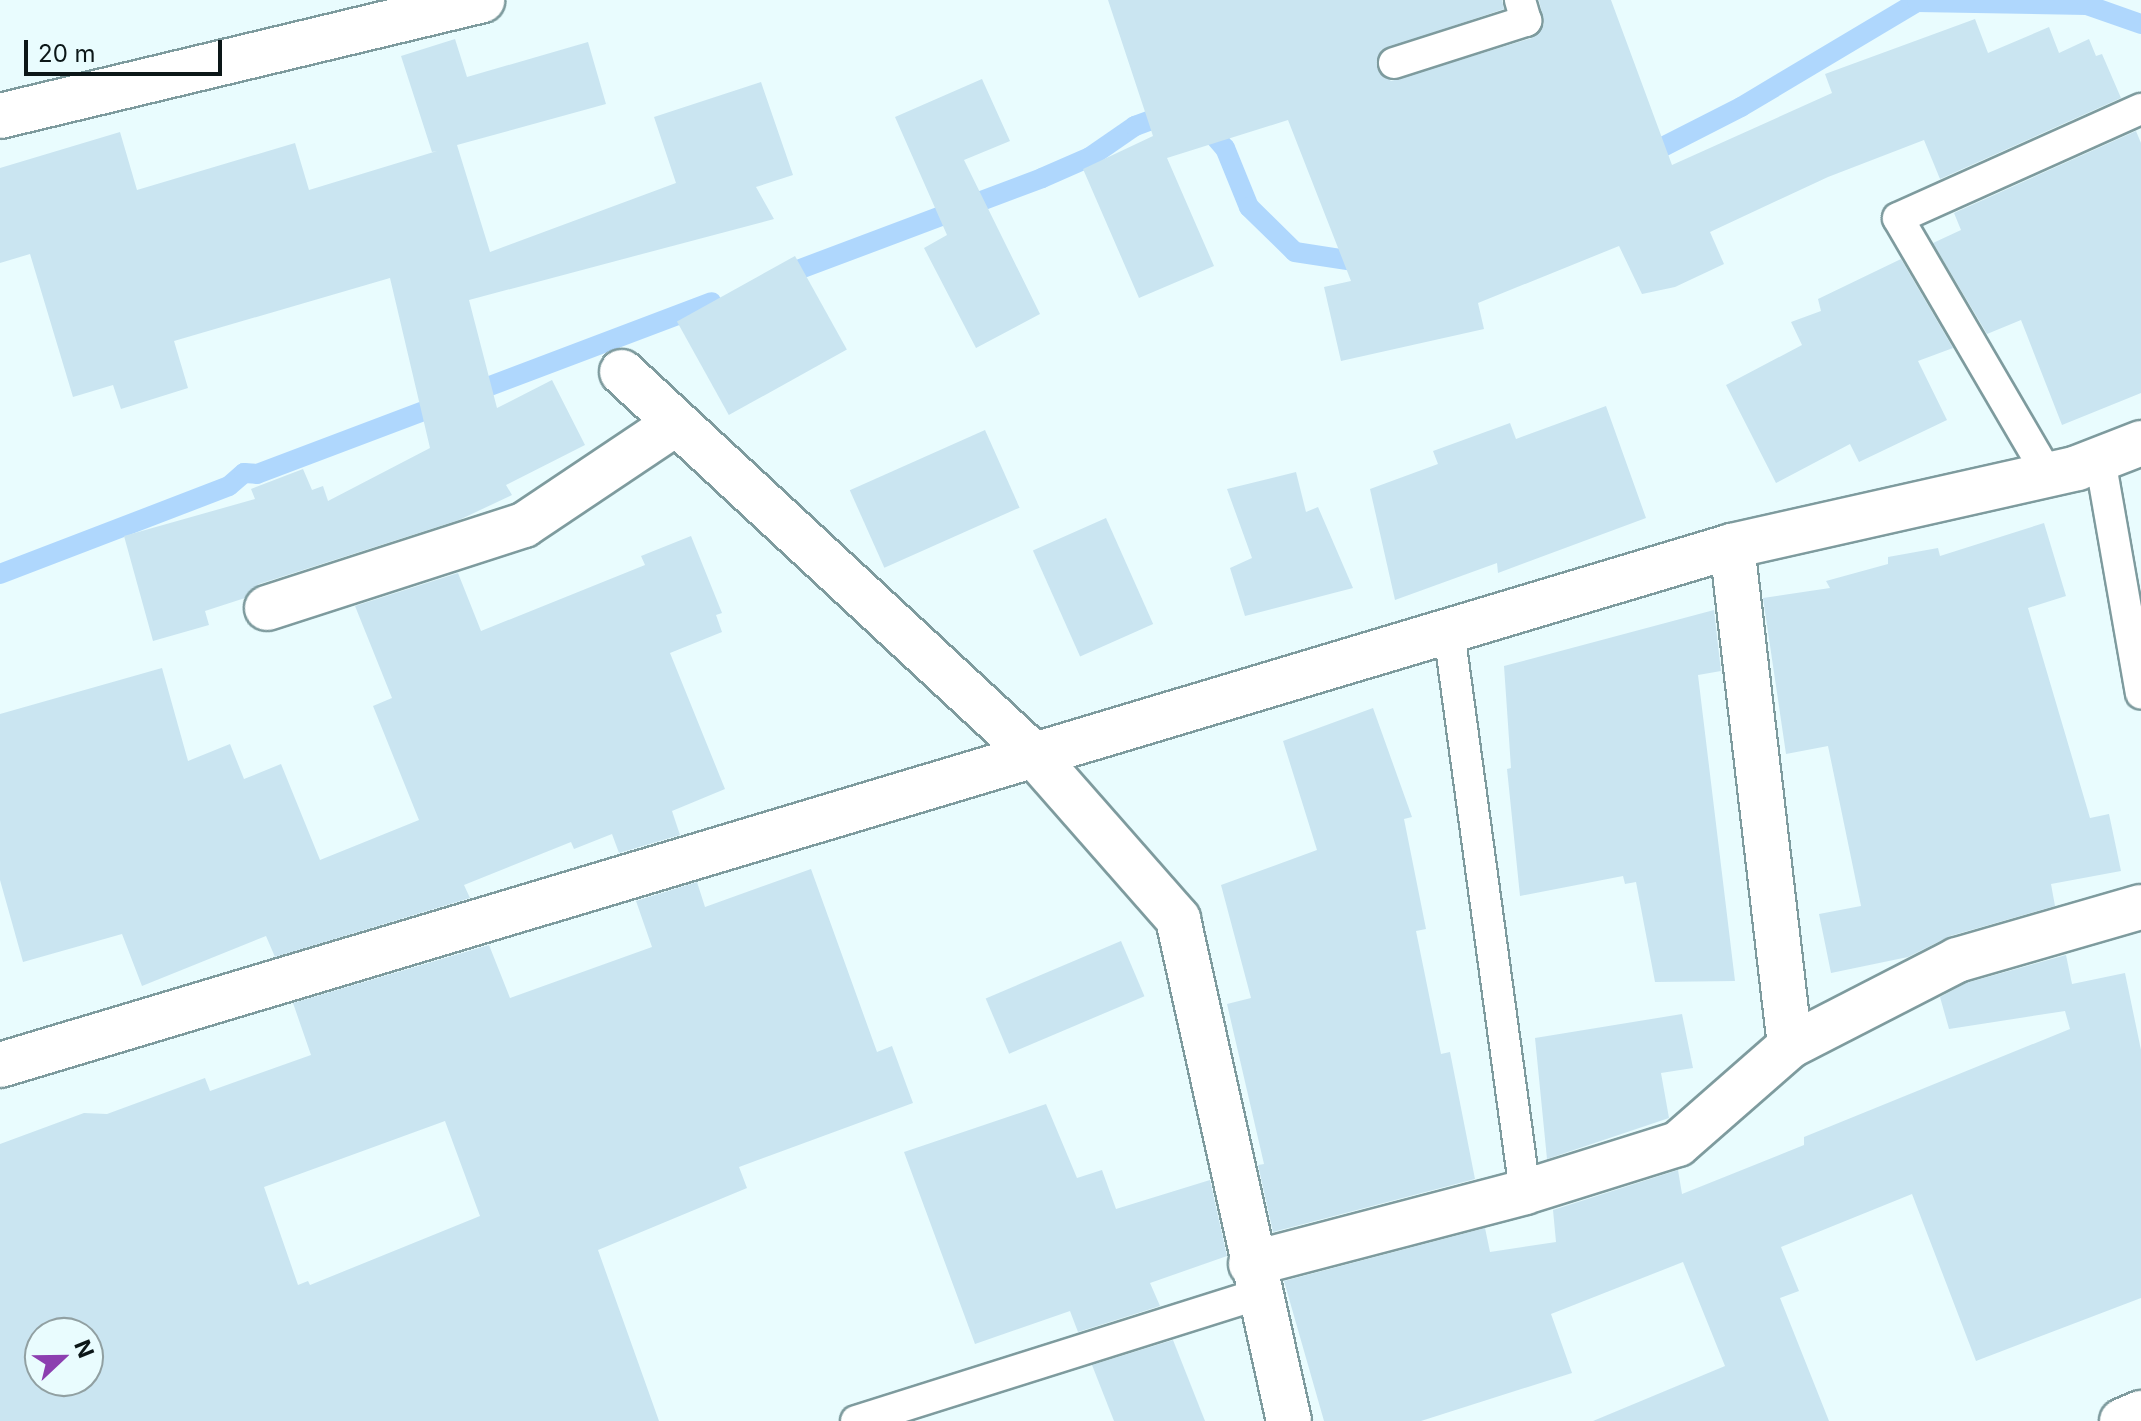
<!DOCTYPE html>
<style>
body{margin:0}
#map{position:relative;width:2141px;height:1421px;overflow:hidden;background:#e9fcfe;font-family:Inter,sans-serif}
div>[style]{position:absolute}
.stream>*{height:20px;margin:-10px;padding:0 10px;transform-origin:10px;border-radius:10px;background:#afd7fd}
.building>*{inset:0;background:#cae5f1;transform-origin:0 0}
.roads{filter:drop-shadow(2px 0 #7e9b9e) drop-shadow(-2px 0 #7e9b9e) drop-shadow(0 2px #7e9b9e) drop-shadow(0 -2px #7e9b9e)}
.service>*{height:30px;margin:-15px;padding:0 15px;transform-origin:15px;border-radius:15px;background:#fff}
.minor>*{height:44px;margin:-22px;padding:0 22px;transform-origin:22px;border-radius:22px;background:#fff}
span{translate:-50% -50%;white-space:nowrap;text-align:center;line-height:1.15;-webkit-text-stroke:6px #e9fcfe;paint-order:stroke}
.north{position:absolute;left:24px;top:1317px;width:80px;height:80px;box-sizing:border-box;background:#e9fcfe;border:2px solid #91a0a2;border-radius:50%;rotate:68deg;font-size:22px;font-weight:700;line-height:32px;text-align:center;color:#0c1718}
.north::after{content:'';display:block;margin:auto;width:28px;height:36px;background:#8c3fb0;clip-path:polygon(50% 0,100% 100%,50% 72%,0 100%)}
.scale{position:absolute;left:24px;top:40px;width:198px;height:36px;box-sizing:border-box;border:4px solid #0c1718;border-top:0;padding-left:10px;font-size:24px;line-height:28px;white-space:nowrap;color:#0c1718;-webkit-text-stroke:6px #e9fcfe;paint-order:stroke}
</style>
<div id="map">
<div class="stream">
<i style="left:1202px;top:122px;width:35px;rotate:49deg"></i>
<i style="left:1225px;top:148px;width:64px;rotate:67.9deg"></i>
<i style="left:1249px;top:207px;width:64px;rotate:44.4deg"></i>
<i style="left:1295px;top:252px;width:73px;rotate:8.7deg"></i>
<i style="left:1641px;top:158px;width:112px;rotate:-27deg"></i>
<i style="left:1741px;top:107px;width:205px;rotate:-30.8deg"></i>
<i style="left:1917px;top:2px;width:170px;rotate:1deg"></i>
<i style="left:2087px;top:5px;width:57px;rotate:19.4deg"></i>
<i style="left:779px;top:277px;width:281px;rotate:-20.6deg"></i>
<i style="left:1042px;top:178px;width:52px;rotate:-23.6deg"></i>
<i style="left:1090px;top:157px;width:55px;rotate:-34.6deg"></i>
<i style="left:1135px;top:126px;width:40px;rotate:-20.2deg"></i>
<i style="left:0;top:574px;width:245px;rotate:-21deg"></i>
<i style="left:229px;top:486px;width:20px;rotate:-41deg"></i>
<i style="left:244px;top:473px;width:13px;rotate:4deg"></i>
<i style="left:257px;top:474px;width:486px;rotate:-20.7deg"></i>
</div>
<div class="building">
<i style="clip-path:polygon(1108px 0,1502px 0,1504px 9px,1381px 50px,1377px 68px,1391px 81px,1532px 38px,1544px 24px,1539px 0,1611px 0,1672px 165px,1832px 93px,1825px 74px,1975px 19px,1988px 53px,2049px 27px,2059px 53px,2089px 39px,2096px 56px,2102px 54px,2121px 98px,1940px 179px,1924px 140px,1828px 177px,1710px 232px,1724px 264px,1675px 287px,1642px 294px,1619px 246px,1478px 303px,1484px 329px,1341px 361px,1324px 287px,1351px 281px,1288px 120px,1167px 158px,1214px 266px,1139px 298px,1083px 169px,1153px 136px)"></i>
<i style="clip-path:polygon(455px 39px,467px 77px,588px 42px,606px 104px,457px 145px,490px 252px,676px 183px,654px 117px,761px 82px,793px 175px,756px 187px,774px 219px,469px 300px,497px 408px,552px 380px,585px 445px,506px 485px,512px 495px,459px 520px,259px 584px,245px 598px,205px 611px,209px 625px,153px 641px,124px 536px,255px 499px,251px 489px,303px 469px,312px 490px,323px 486px,328px 501px,430px 448px,390px 278px,174px 341px,188px 388px,121px 409px,113px 385px,73px 397px,30px 254px,0 263px,0 168px,120px 132px,137px 190px,295px 143px,309px 190px,437px 151px,432px 152px,401px 56px)"></i>
<i style="clip-path:polygon(982px 79px,1010px 141px,964px 160px,1040px 314px,976px 348px,924px 248px,947px 235px,895px 117px)"></i>
<i style="clip-path:polygon(2136px 131px,2141px 143px,2141px 393px,2062px 425px,2021px 320px,1987px 334px,1933px 243px,1961px 230px,1954px 213px)"></i>
<i style="left:795px;top:256px;width:107px;height:135px;rotate:61deg"></i>
<i style="clip-path:polygon(1901px 259px,1953px 348px,1918px 361px,1947px 420px,1859px 462px,1850px 444px,1776px 483px,1726px 385px,1802px 345px,1791px 322px,1821px 311px,1818px 299px)"></i>
<i style="clip-path:polygon(1606px 406px,1646px 518px,1498px 573px,1497px 563px,1395px 600px,1370px 489px,1438px 464px,1433px 451px,1510px 423px,1516px 439px)"></i>
<i style="left:985px;top:430px;width:85px;height:148px;rotate:66deg"></i>
<i style="clip-path:polygon(1296px 472px,1306px 512px,1318px 507px,1353px 588px,1245px 616px,1230px 568px,1252px 558px,1227px 489px)"></i>
<i style="left:1106px;top:518px;width:116px;height:80px;rotate:66deg"></i>
<i style="clip-path:polygon(2044px 523px,2066px 596px,2028px 608px,2090px 818px,2109px 814px,2121px 871px,2051px 884px,2055px 906px,1950px 936px,1908px 957px,1831px 973px,1819px 914px,1861px 906px,1828px 746px,1786px 754px,1763px 598px,1830px 588px,1826px 581px,1888px 564px,1888px 557px,1938px 548px,1940px 556px)"></i>
<i style="clip-path:polygon(691px 536px,722px 613px,716px 615px,722px 632px,670px 653px,725px 789px,672px 811px,680px 835px,619px 853px,612px 834px,574px 849px,571px 842px,464px 885px,470px 898px,275px 957px,266px 936px,142px 986px,122px 934px,23px 962px,0 880px,0 714px,162px 668px,188px 761px,230px 744px,244px 779px,281px 764px,320px 860px,419px 820px,373px 706px,392px 698px,355px 606px,458px 573px,481px 631px,645px 565px,641px 556px)"></i>
<i style="clip-path:polygon(1714px 610px,1721px 671px,1698px 675px,1735px 981px,1655px 982px,1636px 882px,1625px 884px,1623px 876px,1520px 896px,1507px 769px,1511px 768px,1504px 666px)"></i>
<i style="clip-path:polygon(1373px 708px,1412px 817px,1404px 819px,1426px 929px,1416px 931px,1441px 1054px,1450px 1052px,1475px 1179px,1273px 1232px,1258px 1165px,1264px 1164px,1227px 1004px,1251px 998px,1221px 885px,1317px 850px,1283px 741px)"></i>
<i style="clip-path:polygon(evenodd,811px 869px,877px 1052px,892px 1046px,913px 1103px,739px 1167px,747px 1188px,598px 1250px,659px 1421px,0 1421px,0 1144px,84px 1113px,107px 1114px,205px 1078px,210px 1091px,311px 1055px,293px 1003px,489px 945px,510px 998px,652px 947px,636px 901px,697px 882px,705px 907px,811px 869px,445px 1121px,480px 1216px,310px 1285px,308px 1281px,298px 1285px,264px 1187px,445px 1121px,811px 869px,40px 1333px,88px 1333px,88px 1381px,40px 1381px,40px 1333px)"></i>
<i style="left:1121px;top:941px;width:60px;height:147px;rotate:67deg"></i>
<i style="clip-path:polygon(2066px 955px,2072px 984px,2125px 973px,2141px 1050px,2141px 1298px,1976px 1361px,1912px 1194px,1781px 1247px,1799px 1291px,1780px 1298px,1829px 1421px,1593px 1421px,1725px 1366px,1683px 1262px,1551px 1314px,1572px 1373px,1421px 1421px,1324px 1421px,1284px 1281px,1485px 1228px,1490px 1252px,1556px 1242px,1553px 1210px,1678px 1170px,1682px 1194px,1804px 1145px,1804px 1137px,2070px 1029px,2065px 1011px,1949px 1029px,1940px 997px,1966px 983px)"></i>
<i style="clip-path:polygon(1682px 1014px,1693px 1068px,1661px 1073px,1669px 1118px,1547px 1159px,1535px 1038px)"></i>
<i style="clip-path:polygon(1046px 1104px,1077px 1178px,1102px 1170px,1116px 1209px,1210px 1180px,1227px 1256px,1150px 1283px,1160px 1306px,1078px 1332px,1070px 1311px,975px 1344px,904px 1152px)"></i>
<i style="clip-path:polygon(1173px 1340px,1205px 1421px,1114px 1421px,1092px 1365px)"></i>
</div>
<div class="roads">
<div class="service">
<i style="left:1394px;top:63px;width:139px;rotate:-17.7deg"></i>
<i style="left:1526px;top:21px;width:22px;rotate:-106deg"></i>
<i style="left:2100px;top:459px;width:238px;rotate:80.1deg"></i>
<i style="left:2047px;top:473px;width:295px;rotate:-120.3deg"></i>
<i style="left:1898px;top:218px;width:266px;rotate:-24.2deg"></i>
<i style="left:1449px;top:632px;width:565px;rotate:82.27deg"></i>
<i style="left:856px;top:1421px;width:422px;rotate:-17.5deg"></i>
</div>
<div class="minor">
<i style="left:0;top:116px;width:496px;rotate:-13.5deg"></i>
<i style="left:622px;top:372px;width:564px;rotate:42.92deg"></i>
<i style="left:1035px;top:756px;width:217px;rotate:48.7deg"></i>
<i style="left:1178px;top:919px;width:514px;rotate:77.53deg"></i>
<i style="left:1732px;top:546px;width:503px;rotate:83.38deg"></i>
<i style="left:267px;top:608px;width:270px;rotate:-17.9deg"></i>
<i style="left:524px;top:525px;width:182px;rotate:-33.8deg"></i>
<i style="left:0;top:1065px;width:1808px;rotate:-16.68deg"></i>
<i style="left:1732px;top:546px;width:354px;rotate:-12.7deg"></i>
<i style="left:2077px;top:468px;width:69px;rotate:-21.3deg"></i>
<i style="left:1251px;top:1264px;width:283px;rotate:-14.7deg"></i>
<i style="left:1525px;top:1192px;width:160px;rotate:-17.4deg"></i>
<i style="left:1678px;top:1144px;width:149px;rotate:-41.2deg"></i>
<i style="left:1790px;top:1046px;width:188px;rotate:-27.2deg"></i>
<i style="left:1957px;top:960px;width:191px;rotate:-16.1deg"></i>
<i style="left:2122px;top:1421px;width:21px;rotate:-23deg"></i>
</div>
</div>
<div class="north">N</div>
<div class="scale">20 m</div>
</div>
